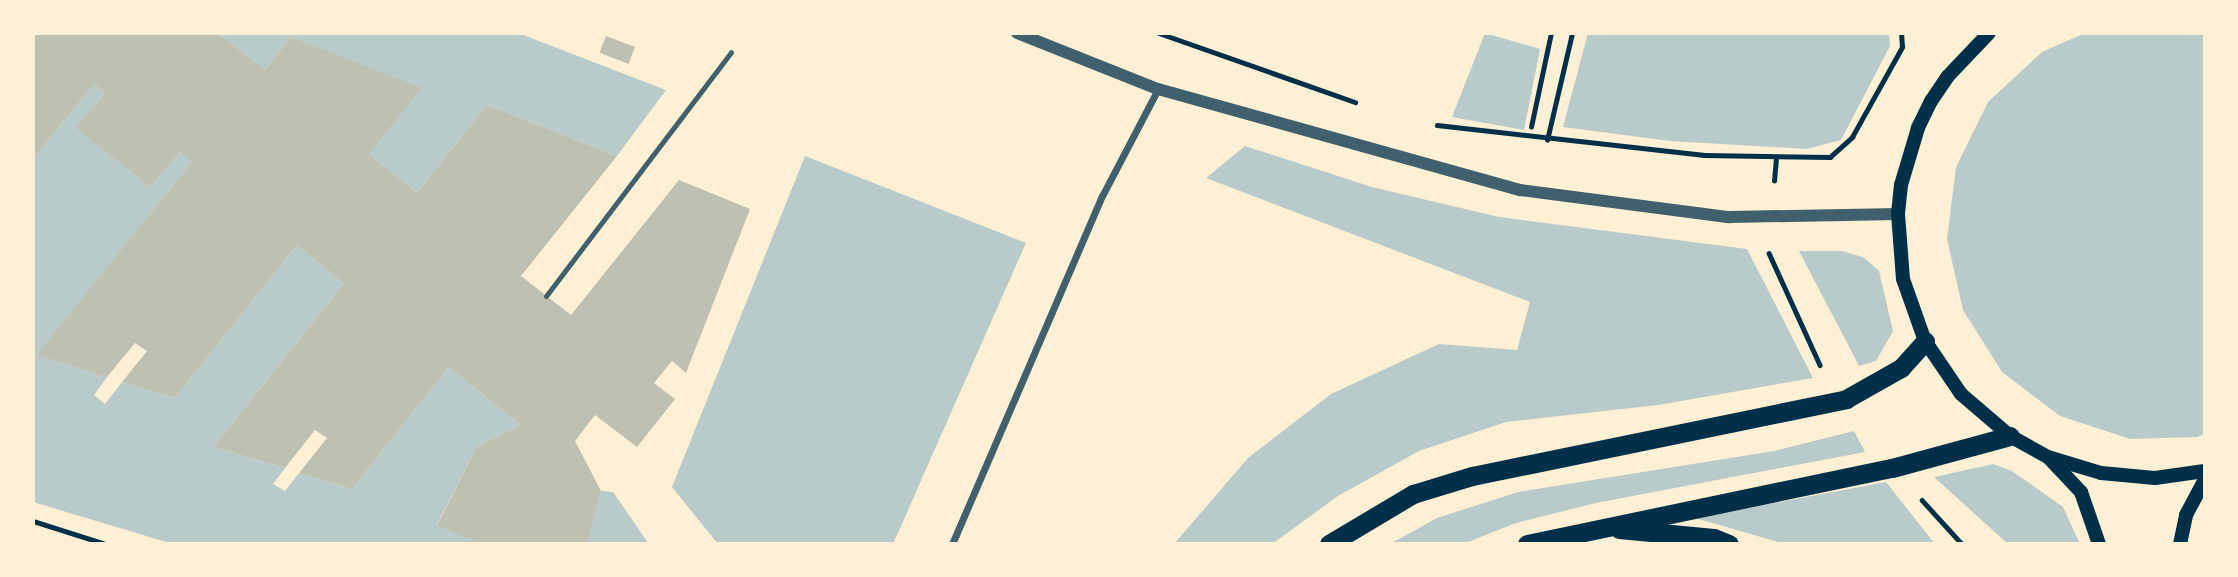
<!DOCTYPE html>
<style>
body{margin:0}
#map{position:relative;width:2238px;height:577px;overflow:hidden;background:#fdf0d5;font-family:Manrope,sans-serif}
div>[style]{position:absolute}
.green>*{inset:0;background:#b9caca}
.building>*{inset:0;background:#bec0b2;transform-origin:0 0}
.path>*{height:4.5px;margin:-2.25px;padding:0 2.25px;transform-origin:2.25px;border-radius:2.25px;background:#003049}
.service>*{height:5px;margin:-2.5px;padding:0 2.5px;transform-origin:2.5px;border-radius:2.5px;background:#3f606c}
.minor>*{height:7px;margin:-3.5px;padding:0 3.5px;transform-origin:3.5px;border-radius:3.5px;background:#3f606c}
.tertiary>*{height:12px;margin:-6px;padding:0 6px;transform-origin:6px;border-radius:6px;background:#3f606c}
.secondary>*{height:14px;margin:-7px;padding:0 7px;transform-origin:7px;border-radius:7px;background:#003049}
.trunk>*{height:19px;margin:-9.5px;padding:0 9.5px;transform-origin:9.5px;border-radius:9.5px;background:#003049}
span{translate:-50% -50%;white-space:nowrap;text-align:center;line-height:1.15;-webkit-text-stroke:7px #fdf0d5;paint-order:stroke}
.frame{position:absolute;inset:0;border:35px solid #fdf0d5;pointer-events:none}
</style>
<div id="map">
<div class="green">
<i style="clip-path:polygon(218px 33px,518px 33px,666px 90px,617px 156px,487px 105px,417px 193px,369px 154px,421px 89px,291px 37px,265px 70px)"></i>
<i style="clip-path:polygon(1485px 33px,1540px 49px,1524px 130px,1452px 117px)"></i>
<i style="clip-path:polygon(1588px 33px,1889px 33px,1890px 46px,1841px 140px,1807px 149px,1670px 141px,1563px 127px)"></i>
<i style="clip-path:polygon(2085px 33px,2205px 33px,2205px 434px,2197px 437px,2130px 439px,2060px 416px,2002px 372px,1963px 310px,1947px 239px,1956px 167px,1988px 102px,2042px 52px)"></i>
<i style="clip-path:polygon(94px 84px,105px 93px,77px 128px,150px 187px,180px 152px,192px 162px,38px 355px,107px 377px,94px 395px,105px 404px,122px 382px,175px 398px,297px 245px,344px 283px,214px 447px,285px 468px,273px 484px,285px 491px,299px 473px,352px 489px,449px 367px,521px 425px,477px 446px,437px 524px,481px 544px,173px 544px,33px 502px,33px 159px)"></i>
<i style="clip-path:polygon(1245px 146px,1372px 187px,1499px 217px,1747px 249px,1813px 378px,1658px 405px,1506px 422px,1419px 451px,1338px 496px,1272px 544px,1174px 544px,1248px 458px,1331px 394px,1439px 344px,1517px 350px,1530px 302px,1206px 178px)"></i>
<i style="clip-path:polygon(805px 156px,1026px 243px,893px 544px,718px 544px,672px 487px)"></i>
<i style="clip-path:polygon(1799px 251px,1842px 251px,1863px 257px,1879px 271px,1893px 331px,1876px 361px,1859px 366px)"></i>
<i style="clip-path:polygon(1854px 431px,1865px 452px,1596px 503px,1516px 523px,1463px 544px,1390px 544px,1437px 518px,1518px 492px,1774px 451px)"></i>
<i style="clip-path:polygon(1993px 464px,2012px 471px,2063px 507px,2080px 544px,2008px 544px,1934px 477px)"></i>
<i style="clip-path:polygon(1886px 482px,1935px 544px,1785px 544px,1695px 518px)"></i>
<i style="clip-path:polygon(601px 491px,613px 492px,649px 544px,587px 544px)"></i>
</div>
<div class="building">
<i style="clip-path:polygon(33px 33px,218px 33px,265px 70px,291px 37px,422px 88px,369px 154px,417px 193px,487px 105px,617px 156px,521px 276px,571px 315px,679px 180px,750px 209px,686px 373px,672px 361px,654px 383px,675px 399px,637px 447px,595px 415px,575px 441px,601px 491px,587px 544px,481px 544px,437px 525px,477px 446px,521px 425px,449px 367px,352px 489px,299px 473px,327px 438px,315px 430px,285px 468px,214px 447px,344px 283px,297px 245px,175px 398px,122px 382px,147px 351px,135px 343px,107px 377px,37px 355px,192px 162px,180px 152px,150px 187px,76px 128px,105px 93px,94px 84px,33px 159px)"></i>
<i style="left:606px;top:36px;width:31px;height:18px;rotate:21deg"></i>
</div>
<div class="path">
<i style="left:1159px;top:33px;width:208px;rotate:19.4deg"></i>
<i style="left:1437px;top:125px;width:269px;rotate:6.4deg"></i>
<i style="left:1704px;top:155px;width:126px;rotate:0.9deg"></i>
<i style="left:1830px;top:157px;width:30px;rotate:-42deg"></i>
<i style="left:1852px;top:137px;width:103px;rotate:-60.9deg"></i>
<i style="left:1902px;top:47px;width:14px;rotate:-94deg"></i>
<i style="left:1531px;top:127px;width:96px;rotate:-78deg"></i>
<i style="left:1547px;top:140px;width:110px;rotate:-76.8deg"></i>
<i style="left:1774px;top:181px;width:24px;rotate:-85deg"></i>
<i style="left:1769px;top:253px;width:123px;rotate:65.5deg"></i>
<i style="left:1922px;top:500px;width:59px;rotate:47.7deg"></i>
<i style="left:33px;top:521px;width:77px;rotate:17.5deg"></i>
</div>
<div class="service">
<i style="left:546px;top:296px;width:306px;rotate:-52.8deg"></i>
</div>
<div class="minor">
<i style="left:952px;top:544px;width:379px;rotate:-66.7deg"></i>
<i style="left:1102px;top:196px;width:121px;rotate:-62.4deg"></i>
</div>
<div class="tertiary">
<i style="left:1017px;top:33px;width:152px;rotate:21.7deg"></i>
<i style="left:1158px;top:89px;width:376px;rotate:15.6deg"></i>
<i style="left:1520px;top:190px;width:211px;rotate:7.4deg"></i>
<i style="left:1729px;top:217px;width:169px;rotate:-1deg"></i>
</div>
<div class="secondary">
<i style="left:1989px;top:33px;width:59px;rotate:133.6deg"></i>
<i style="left:1948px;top:76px;width:30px;rotate:124deg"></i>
<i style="left:1931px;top:101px;width:30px;rotate:116deg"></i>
<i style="left:1918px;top:128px;width:59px;rotate:106.6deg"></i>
<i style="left:1901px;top:185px;width:29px;rotate:96deg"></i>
<i style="left:1898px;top:214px;width:65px;rotate:85.6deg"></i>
<i style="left:1903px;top:279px;width:66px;rotate:70.5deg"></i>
<i style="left:1925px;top:341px;width:64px;rotate:55.8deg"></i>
<i style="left:1961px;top:394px;width:65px;rotate:40.6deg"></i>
<i style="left:2010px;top:436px;width:43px;rotate:28.9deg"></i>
<i style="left:2048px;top:457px;width:55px;rotate:16.8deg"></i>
<i style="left:2101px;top:473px;width:54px;rotate:5.3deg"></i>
<i style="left:2155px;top:478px;width:50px;rotate:-8deg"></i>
<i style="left:2049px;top:458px;width:47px;rotate:46.7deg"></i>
<i style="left:2081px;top:492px;width:55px;rotate:70.9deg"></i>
<i style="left:2180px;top:544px;width:30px;rotate:-78deg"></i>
<i style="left:2186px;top:515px;width:40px;rotate:-62deg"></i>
</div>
<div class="trunk">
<i style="left:1619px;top:529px;width:95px;rotate:5.4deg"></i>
<i style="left:1714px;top:538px;width:16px;rotate:22deg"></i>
<i style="left:1329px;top:544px;width:98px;rotate:-30.8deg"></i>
<i style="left:1413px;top:494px;width:62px;rotate:-17deg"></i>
<i style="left:1472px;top:476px;width:382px;rotate:-11.6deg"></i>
<i style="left:1846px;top:399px;width:63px;rotate:-29.4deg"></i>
<i style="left:1901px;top:368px;width:36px;rotate:-48deg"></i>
<i style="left:1527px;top:544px;width:373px;rotate:-11.8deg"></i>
<i style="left:1892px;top:468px;width:122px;rotate:-15.2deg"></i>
</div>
<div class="frame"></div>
</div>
